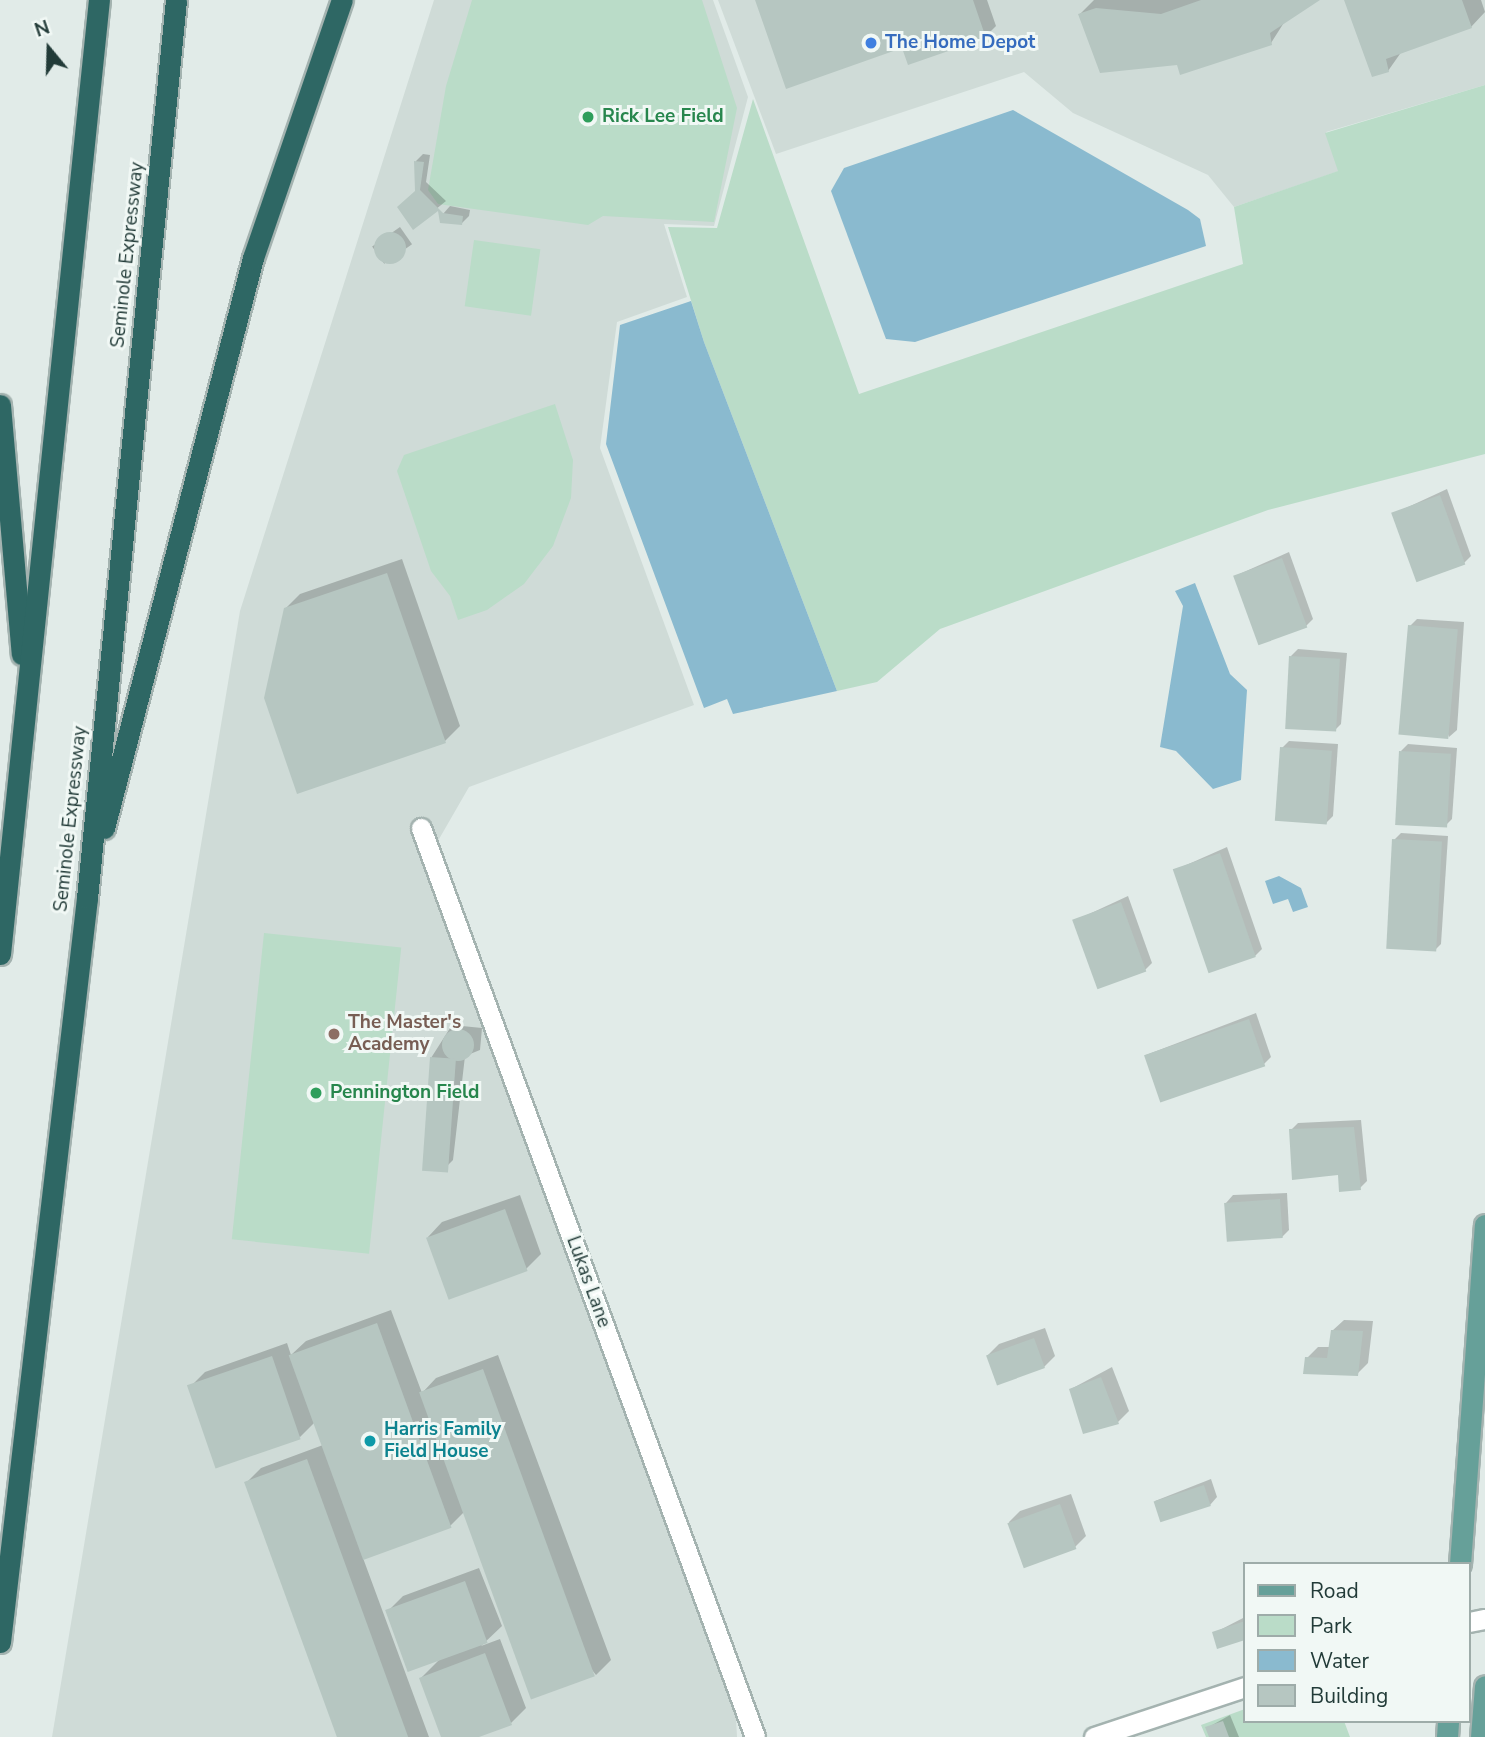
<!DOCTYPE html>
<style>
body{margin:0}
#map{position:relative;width:1485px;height:1737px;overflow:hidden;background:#e1ebe8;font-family:"Nunito Sans",sans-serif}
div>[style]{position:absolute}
.built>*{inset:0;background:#cfdbd7}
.green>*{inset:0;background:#badcc8;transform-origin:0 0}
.water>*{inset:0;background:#8abacf}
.shadow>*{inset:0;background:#0003;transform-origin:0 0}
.building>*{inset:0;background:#b6c6c1;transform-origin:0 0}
.round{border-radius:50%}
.roads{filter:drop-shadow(2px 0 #a4b3b0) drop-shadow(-2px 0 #a4b3b0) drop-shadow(0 2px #a4b3b0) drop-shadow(0 -2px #a4b3b0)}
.minor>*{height:19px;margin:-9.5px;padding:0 9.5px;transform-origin:9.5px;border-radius:9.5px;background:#fff}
.major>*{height:21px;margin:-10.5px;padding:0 10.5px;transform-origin:10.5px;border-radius:10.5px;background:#66a099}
.highway>*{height:21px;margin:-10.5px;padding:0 10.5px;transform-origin:10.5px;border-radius:10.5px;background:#2e6764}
.dots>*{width:19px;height:19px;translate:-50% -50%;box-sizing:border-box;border:4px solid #f1f8f5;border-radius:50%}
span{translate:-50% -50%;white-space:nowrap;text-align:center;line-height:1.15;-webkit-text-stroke:6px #f1f8f5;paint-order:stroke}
.shop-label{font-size:19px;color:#366cbe;font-weight:700}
.left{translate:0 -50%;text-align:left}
.leisure-label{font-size:19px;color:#27864d;font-weight:700}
.street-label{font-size:19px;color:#223b38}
.education-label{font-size:19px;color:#785e54;font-weight:700}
.culture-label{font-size:19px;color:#0d838f;font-weight:700}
.legend{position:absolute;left:1243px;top:1562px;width:228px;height:161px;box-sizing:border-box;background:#f1f8f5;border:2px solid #9eaca9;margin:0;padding:9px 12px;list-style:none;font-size:21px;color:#223b38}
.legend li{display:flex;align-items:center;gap:14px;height:35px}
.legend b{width:35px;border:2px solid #9eaca9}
.north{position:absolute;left:14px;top:14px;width:70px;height:70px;-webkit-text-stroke:5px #f1f8f5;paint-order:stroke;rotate:341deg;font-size:19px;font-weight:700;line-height:28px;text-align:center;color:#223b38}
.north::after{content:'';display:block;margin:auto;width:24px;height:32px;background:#223b38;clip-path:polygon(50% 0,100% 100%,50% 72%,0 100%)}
</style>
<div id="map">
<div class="built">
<i style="clip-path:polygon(434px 0,713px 0,748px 97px,714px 226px,664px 224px,687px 297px,617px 322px,600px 448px,694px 705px,469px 787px,431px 853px,734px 1680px,737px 1737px,52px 1737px,240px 611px)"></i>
<i style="clip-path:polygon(718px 0,1485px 0,1485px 85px,1326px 132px,1339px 171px,1234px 207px,1208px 175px,1073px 113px,1024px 72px,776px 154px)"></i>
</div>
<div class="green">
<i style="clip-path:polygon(472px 0,702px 0,737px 108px,714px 222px,603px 216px,588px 225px,438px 204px,428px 190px,446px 86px)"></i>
<i style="clip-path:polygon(1485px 85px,1485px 454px,1268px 510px,940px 629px,877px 682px,837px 691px,704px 342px,668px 227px,717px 228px,753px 99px,859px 394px,1243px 264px,1234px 207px,1338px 171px,1325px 133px)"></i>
<i style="left:474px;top:240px;width:67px;height:67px;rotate:8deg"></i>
<i style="clip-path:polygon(555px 404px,573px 460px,571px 498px,553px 546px,524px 584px,487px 610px,458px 620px,450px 596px,431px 571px,397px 471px,404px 455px)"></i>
<i style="left:264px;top:933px;width:138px;height:308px;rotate:6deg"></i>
<i style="clip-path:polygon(1245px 1709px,1245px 1721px,1344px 1721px,1350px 1737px,1206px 1737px,1201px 1725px)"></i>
</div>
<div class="water">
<i style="clip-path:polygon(1013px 110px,1188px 210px,1200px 219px,1206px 246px,915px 342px,886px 339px,831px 191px,844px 168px)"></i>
<i style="clip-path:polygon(691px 301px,704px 342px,837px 691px,733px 714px,727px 699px,704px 708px,606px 444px,620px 325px)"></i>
<i style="clip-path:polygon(1195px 583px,1230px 674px,1247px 690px,1241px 780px,1213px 789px,1176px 751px,1160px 747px,1183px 606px,1175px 591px)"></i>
<i style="clip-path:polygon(1279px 876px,1301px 888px,1308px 907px,1293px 912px,1288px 899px,1273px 904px,1265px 881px)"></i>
</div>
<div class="shadow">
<i style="clip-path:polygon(757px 0,987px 0,996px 26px,985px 37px,903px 46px)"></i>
<i style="clip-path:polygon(1094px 0,1317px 0,1285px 21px,1271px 43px,1178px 63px,1080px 14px)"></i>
<i style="clip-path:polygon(1345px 0,1481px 0,1485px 12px,1471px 27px,1402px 51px,1388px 71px)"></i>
<i style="clip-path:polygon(423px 154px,430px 155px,426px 182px,446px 201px,414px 227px,416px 161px)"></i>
<i style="clip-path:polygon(450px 206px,470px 210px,469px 216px,462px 223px,443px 214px)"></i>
<i style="left:400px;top:227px;width:21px;height:34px;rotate:55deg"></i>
<i style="clip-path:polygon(1447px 489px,1471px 556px,1464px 563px,1393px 514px)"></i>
<i style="clip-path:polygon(1289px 552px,1313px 619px,1306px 626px,1235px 576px)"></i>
<i style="clip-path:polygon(402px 559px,460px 726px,445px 741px,285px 609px,300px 594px)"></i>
<i style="clip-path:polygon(1417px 619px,1464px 622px,1457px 730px,1449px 737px,1410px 626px)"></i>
<i style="clip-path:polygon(1298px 649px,1347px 653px,1341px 724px,1334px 731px,1291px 656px)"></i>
<i style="clip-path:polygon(1289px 741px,1338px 744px,1333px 816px,1326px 823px,1282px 748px)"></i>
<i style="clip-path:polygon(1408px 744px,1457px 748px,1452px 819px,1445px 826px,1401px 751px)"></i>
<i style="clip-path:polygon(1401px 833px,1448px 836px,1441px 944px,1434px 951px,1394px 840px)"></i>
<i style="clip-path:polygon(1227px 847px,1262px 949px,1255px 956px,1175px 870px)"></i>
<i style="clip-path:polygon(1128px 896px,1152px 963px,1145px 970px,1074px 921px)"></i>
<i style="clip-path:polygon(1256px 1013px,1271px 1057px,1264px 1064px,1146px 1055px)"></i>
<i style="clip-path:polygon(452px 1025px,482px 1028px,480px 1050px,465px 1056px,453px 1160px,442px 1171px,431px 1058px)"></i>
<i style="clip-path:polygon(1361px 1120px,1367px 1181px,1360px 1188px,1291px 1130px,1298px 1123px)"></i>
<i style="clip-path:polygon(1287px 1193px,1289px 1230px,1282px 1237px,1226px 1203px,1233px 1195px)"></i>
<i style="clip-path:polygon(520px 1195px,541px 1254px,526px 1269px,428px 1237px,442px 1222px)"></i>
<i style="clip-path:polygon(391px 1310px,422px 1393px,436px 1378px,498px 1355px,611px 1660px,596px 1675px,465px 1511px,450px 1526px,363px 1558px,429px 1737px,339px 1737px,246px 1483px,261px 1468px,323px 1445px,315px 1422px,300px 1437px,190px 1387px,205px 1372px,287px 1343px,291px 1355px,306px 1341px)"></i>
<i style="clip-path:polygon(1344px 1320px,1373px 1321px,1368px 1363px,1357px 1374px,1307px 1358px,1318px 1347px,1330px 1347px,1332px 1331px)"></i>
<i style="clip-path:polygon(1045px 1328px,1055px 1356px,1044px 1367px,988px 1355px,999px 1344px)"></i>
<i style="clip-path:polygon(1112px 1367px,1129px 1411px,1118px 1422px,1071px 1389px)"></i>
<i style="clip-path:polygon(1211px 1479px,1217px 1497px,1210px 1505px,1155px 1501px)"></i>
<i style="clip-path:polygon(1071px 1494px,1086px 1536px,1075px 1547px,1023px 1565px,1009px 1522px,1020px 1511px)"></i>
<i style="clip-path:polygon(479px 1568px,502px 1626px,481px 1646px,500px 1639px,526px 1708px,511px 1723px,474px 1737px,443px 1737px,421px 1678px,441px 1658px,388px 1611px,403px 1596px)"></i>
<i style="clip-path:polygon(1245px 1617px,1245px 1638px,1219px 1647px,1214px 1633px)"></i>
<i style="clip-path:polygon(1230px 1715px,1239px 1737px,1211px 1737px,1207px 1728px)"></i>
</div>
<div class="building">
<i style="clip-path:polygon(755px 0,973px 0,986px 38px,908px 65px,902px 48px,786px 89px)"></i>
<i style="clip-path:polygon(1201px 0,1320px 0,1270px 33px,1272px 45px,1180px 75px,1177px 65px,1100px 73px,1078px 14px,1096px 8px,1161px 14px)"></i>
<i style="clip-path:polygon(1344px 0,1462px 0,1472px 28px,1386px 59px,1389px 72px,1372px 77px)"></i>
<i style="clip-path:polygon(414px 161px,424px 162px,420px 190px,443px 213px,463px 216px,462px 225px,440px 223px,438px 211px,413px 230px,397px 207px,415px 191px)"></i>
<i class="round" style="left:374px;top:232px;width:32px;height:32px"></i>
<i style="left:1440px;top:495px;width:74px;height:52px;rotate:70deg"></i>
<i style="left:1282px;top:558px;width:74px;height:52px;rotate:70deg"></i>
<i style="clip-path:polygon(387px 573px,446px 743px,297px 794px,264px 698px,284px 608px)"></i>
<i style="left:1408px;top:625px;width:50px;height:110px;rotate:5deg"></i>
<i style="left:1289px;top:656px;width:51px;height:73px;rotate:3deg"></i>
<i style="left:1280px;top:747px;width:52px;height:74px;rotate:4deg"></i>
<i style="left:1399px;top:751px;width:52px;height:74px;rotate:3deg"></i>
<i style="left:1392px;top:839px;width:50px;height:110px;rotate:3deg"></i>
<i style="left:1220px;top:853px;width:110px;height:50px;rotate:71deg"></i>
<i style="left:1121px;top:902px;width:74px;height:52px;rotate:70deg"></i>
<i style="left:1249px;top:1019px;width:50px;height:111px;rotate:71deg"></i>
<i class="round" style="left:442px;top:1029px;width:32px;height:32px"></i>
<i style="left:430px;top:1057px;width:26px;height:114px;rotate:4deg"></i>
<i style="clip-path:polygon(1354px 1127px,1361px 1190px,1339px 1192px,1338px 1175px,1292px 1180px,1289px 1129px)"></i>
<i style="left:1280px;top:1199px;width:39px;height:56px;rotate:86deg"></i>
<i style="left:505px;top:1209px;width:66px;height:84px;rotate:70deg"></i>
<i style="left:377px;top:1323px;width:218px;height:94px;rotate:70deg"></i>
<i style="clip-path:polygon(1331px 1330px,1363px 1331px,1358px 1376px,1303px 1374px,1305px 1357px,1327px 1358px)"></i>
<i style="left:1034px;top:1338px;width:32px;height:51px;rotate:70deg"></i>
<i style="left:272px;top:1356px;width:88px;height:90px;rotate:71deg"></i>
<i style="left:483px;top:1369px;width:327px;height:68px;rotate:70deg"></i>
<i style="clip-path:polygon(1101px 1377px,1119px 1424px,1083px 1434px,1069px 1389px)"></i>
<i style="left:307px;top:1459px;width:296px;height:67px;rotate:70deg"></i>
<i style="left:1204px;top:1485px;width:22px;height:53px;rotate:72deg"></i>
<i style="left:1060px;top:1504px;width:48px;height:56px;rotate:70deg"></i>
<i style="left:465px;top:1581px;width:66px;height:85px;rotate:70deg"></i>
<i style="clip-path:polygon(1245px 1621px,1245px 1640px,1217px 1649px,1212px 1632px)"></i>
<i style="clip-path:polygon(485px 1653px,512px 1725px,479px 1737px,441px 1737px,419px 1678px)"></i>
<i style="clip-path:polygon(1223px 1721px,1229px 1737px,1209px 1737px,1205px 1727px)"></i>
</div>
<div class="roads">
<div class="minor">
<i style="left:421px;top:828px;width:968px;rotate:69.82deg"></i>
<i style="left:1469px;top:1622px;width:16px;rotate:-11deg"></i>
<i style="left:1094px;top:1737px;width:159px;rotate:-18.3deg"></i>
</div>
<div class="major">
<i style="left:1460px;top:1564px;width:340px;rotate:-85.8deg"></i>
<i style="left:1447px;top:1737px;width:16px;rotate:-86deg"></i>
<i style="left:1481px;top:1737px;width:51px;rotate:-85.5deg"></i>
</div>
<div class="highway">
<i style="left:0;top:405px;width:250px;rotate:85deg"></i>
<i style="left:104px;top:828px;width:589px;rotate:-75.35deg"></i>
<i style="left:253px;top:258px;width:273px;rotate:-71deg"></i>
<i style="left:0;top:954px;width:959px;rotate:-84.08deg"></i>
<i style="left:0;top:1642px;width:749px;rotate:-83.33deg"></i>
<i style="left:87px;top:898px;width:902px;rotate:-84.34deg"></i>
</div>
</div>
<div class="dots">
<i style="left:871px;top:43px;background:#3f7fe0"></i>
<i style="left:588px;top:117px;background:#2e9e5b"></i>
<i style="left:334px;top:1034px;background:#8d6e63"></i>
<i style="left:316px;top:1093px;background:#2e9e5b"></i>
<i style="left:370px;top:1441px;background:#0f9aa8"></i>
</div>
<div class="shop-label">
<span class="left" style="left:885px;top:43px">The Home Depot</span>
</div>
<div class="leisure-label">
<span class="left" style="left:602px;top:117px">Rick Lee Field</span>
<span class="left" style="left:330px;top:1093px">Pennington Field</span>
</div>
<div class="street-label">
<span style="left:128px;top:255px;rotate:-84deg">Seminole Expressway</span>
<span style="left:71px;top:819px;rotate:-84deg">Seminole Expressway</span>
<span style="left:588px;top:1282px;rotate:70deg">Lukas Lane</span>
</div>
<div class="education-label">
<span class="left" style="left:348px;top:1034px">The Master's<br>Academy</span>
</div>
<div class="culture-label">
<span class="left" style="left:384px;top:1441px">Harris Family<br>Field House</span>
</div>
<ul class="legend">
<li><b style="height:9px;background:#66a099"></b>Road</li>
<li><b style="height:19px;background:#badcc8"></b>Park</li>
<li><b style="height:19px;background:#8abacf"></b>Water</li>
<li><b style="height:19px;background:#b6c6c1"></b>Building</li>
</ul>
<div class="north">N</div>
</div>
